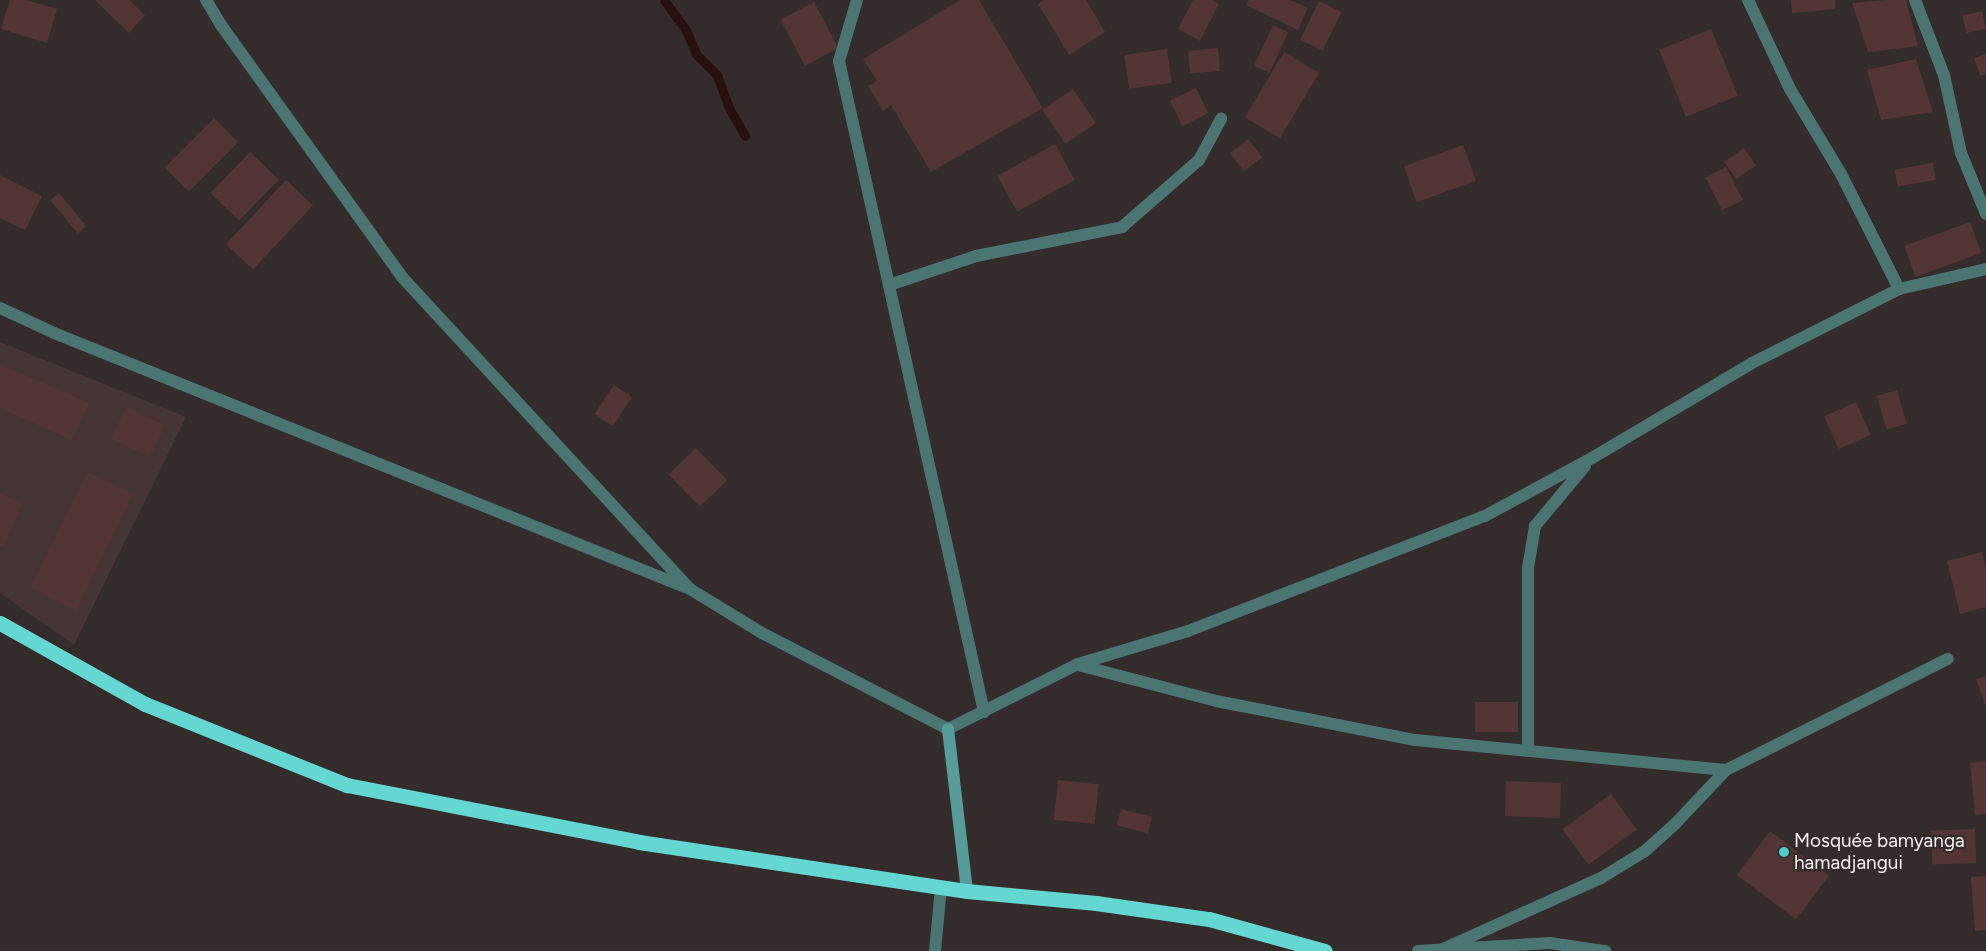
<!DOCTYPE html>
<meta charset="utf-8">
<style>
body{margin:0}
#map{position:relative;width:1986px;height:951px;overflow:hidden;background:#342b2b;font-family:Figtree,sans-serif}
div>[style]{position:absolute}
.built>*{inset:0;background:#453635}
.stream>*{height:9px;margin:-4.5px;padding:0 4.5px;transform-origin:4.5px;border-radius:4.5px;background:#290f0f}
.building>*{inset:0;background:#543535;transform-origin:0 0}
.street>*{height:12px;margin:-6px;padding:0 6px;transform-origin:6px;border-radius:6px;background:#4a7573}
.secondary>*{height:12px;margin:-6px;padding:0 6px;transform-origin:6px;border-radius:6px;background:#569c9a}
.highway>*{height:15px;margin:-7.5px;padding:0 7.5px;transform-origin:7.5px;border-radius:7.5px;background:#64d7d3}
.dots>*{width:14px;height:14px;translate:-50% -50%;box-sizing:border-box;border:2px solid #342b2b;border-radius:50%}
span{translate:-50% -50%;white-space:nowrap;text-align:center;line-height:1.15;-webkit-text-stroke:4.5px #342b2b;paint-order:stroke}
.poi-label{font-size:19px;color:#f7f1f1}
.left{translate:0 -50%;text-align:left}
</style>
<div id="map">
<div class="built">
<i style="clip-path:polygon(0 342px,186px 417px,74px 645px,0 593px)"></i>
</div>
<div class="stream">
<i style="left:664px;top:0;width:37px;rotate:54deg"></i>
<i style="left:686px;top:30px;width:26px;rotate:67deg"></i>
<i style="left:696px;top:54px;width:30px;rotate:45deg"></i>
<i style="left:717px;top:75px;width:35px;rotate:70deg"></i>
<i style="left:729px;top:108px;width:32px;rotate:60deg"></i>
</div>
<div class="building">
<i style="clip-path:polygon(10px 0,26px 0,57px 9px,47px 43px,1px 29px)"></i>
<i style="clip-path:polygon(95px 0,129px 0,145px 15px,129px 33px)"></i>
<i style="clip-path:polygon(960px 0,979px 0,1043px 108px,931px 172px,891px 105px,883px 111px,868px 86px,877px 81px,863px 59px)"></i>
<i style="clip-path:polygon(1044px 0,1086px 0,1105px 32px,1069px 55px,1038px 4px)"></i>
<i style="clip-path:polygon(1193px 0,1211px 0,1219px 4px,1200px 41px,1178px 29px)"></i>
<i style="clip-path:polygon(1249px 0,1290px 0,1308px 8px,1298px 30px,1246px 5px)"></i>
<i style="clip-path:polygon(1791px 0,1835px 0,1835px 9px,1792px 13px)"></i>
<i style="clip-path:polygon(1885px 0,1906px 0,1918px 46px,1868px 52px,1852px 3px)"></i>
<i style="left:1319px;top:1px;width:25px;height:43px;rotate:26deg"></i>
<i style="left:814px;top:2px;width:52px;height:38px;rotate:62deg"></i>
<i style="left:1982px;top:11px;width:18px;height:20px;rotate:77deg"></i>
<i style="left:1273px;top:25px;width:17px;height:45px;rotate:25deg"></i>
<i style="left:1711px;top:29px;width:72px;height:56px;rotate:68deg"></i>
<i style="left:1218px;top:48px;width:23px;height:30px;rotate:85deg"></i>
<i style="left:1167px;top:49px;width:34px;height:43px;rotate:82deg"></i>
<i style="left:1284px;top:52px;width:41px;height:76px;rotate:31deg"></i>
<i style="clip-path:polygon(1986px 54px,1986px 74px,1980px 76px,1974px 58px)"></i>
<i style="clip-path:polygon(1916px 59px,1933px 112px,1881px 120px,1867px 70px)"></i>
<i style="left:1196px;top:88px;width:28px;height:29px;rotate:64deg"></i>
<i style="left:1073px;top:89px;width:41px;height:37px;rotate:56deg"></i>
<i style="left:214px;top:118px;width:34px;height:70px;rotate:45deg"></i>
<i style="left:1248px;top:139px;width:23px;height:23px;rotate:52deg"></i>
<i style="left:1055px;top:144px;width:41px;height:66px;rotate:61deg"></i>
<i style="left:1463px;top:145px;width:38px;height:63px;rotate:70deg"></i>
<i style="left:1744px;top:148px;width:21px;height:24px;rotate:55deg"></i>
<i style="left:250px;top:152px;width:40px;height:57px;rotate:44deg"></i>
<i style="left:1933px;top:163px;width:17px;height:39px;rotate:80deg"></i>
<i style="left:1726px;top:167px;width:37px;height:23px;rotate:63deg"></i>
<i style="clip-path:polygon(0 175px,42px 196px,25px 230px,0 218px)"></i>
<i style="left:286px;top:180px;width:37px;height:88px;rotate:43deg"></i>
<i style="left:59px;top:193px;width:43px;height:11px;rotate:51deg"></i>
<i style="left:1970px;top:222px;width:33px;height:70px;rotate:70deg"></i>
<i style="clip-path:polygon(0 364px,89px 403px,72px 440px,0 408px)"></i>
<i style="left:614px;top:385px;width:22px;height:35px;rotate:34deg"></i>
<i style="left:1897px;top:390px;width:35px;height:21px;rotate:74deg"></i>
<i style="left:1856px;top:402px;width:36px;height:35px;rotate:66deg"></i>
<i style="left:126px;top:407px;width:43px;height:35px;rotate:25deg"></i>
<i style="left:696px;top:448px;width:45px;height:38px;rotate:46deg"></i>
<i style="left:87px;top:472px;width:51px;height:129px;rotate:26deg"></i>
<i style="clip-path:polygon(0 494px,22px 503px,4px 547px,0 545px)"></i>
<i style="clip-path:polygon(1982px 552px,1986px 569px,1986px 607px,1960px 614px,1947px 561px)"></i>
<i style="clip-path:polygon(1986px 676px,1986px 707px,1976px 679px)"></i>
<i style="left:1518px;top:702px;width:30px;height:43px;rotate:90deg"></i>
<i style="clip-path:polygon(1986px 761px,1986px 814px,1975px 815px,1970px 763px)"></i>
<i style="left:1058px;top:780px;width:41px;height:40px;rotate:6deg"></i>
<i style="left:1506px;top:781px;width:55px;height:35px;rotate:2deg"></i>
<i style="left:1611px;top:794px;width:44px;height:60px;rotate:54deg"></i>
<i style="left:1121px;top:809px;width:32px;height:17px;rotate:14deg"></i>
<i style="left:1975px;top:829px;width:34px;height:44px;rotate:88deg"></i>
<i style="left:1770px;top:831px;width:74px;height:55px;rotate:37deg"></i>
<i style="clip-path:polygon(1986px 876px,1986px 930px,1975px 931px,1971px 877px)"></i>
</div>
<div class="street">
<i style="left:206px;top:0;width:29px;rotate:59deg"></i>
<i style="left:221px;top:25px;width:310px;rotate:54.3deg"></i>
<i style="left:402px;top:277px;width:425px;rotate:47.3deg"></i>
<i style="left:690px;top:589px;width:84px;rotate:31.4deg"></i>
<i style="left:762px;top:633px;width:209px;rotate:27.3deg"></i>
<i style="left:948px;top:729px;width:145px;rotate:-26.6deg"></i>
<i style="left:1078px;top:664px;width:115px;rotate:-16.7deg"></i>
<i style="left:1188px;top:631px;width:318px;rotate:-21.2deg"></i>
<i style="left:1485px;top:516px;width:122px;rotate:-28.5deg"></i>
<i style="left:1592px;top:458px;width:186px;rotate:-30.7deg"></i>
<i style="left:1752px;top:363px;width:165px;rotate:-26.7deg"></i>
<i style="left:1899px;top:289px;width:89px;rotate:-12.9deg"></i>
<i style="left:857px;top:0;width:64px;rotate:106.4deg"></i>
<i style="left:839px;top:61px;width:667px;rotate:77.44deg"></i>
<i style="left:1748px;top:0;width:98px;rotate:64.7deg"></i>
<i style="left:1790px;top:89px;width:99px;rotate:59deg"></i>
<i style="left:1841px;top:174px;width:129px;rotate:63.2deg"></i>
<i style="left:1915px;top:0;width:80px;rotate:68.9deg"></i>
<i style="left:1944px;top:75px;width:80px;rotate:77.7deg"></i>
<i style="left:1961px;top:153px;width:66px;rotate:67.7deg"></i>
<i style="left:889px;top:285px;width:92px;rotate:-18.4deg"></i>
<i style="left:976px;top:256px;width:149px;rotate:-11.2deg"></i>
<i style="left:1122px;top:227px;width:102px;rotate:-41deg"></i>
<i style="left:1199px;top:160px;width:47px;rotate:-61.8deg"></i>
<i style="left:0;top:308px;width:60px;rotate:24.8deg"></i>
<i style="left:54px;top:333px;width:680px;rotate:21.93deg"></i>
<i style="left:1078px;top:665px;width:143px;rotate:14.6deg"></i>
<i style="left:1216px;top:701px;width:203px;rotate:11.1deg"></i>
<i style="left:1415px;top:740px;width:312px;rotate:5.5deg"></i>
<i style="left:1528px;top:751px;width:183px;rotate:-90deg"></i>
<i style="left:1528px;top:568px;width:43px;rotate:-80.5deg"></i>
<i style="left:1535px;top:526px;width:78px;rotate:-50.2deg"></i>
<i style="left:1443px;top:949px;width:173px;rotate:-24.2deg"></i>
<i style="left:1601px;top:878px;width:52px;rotate:-31.5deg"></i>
<i style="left:1645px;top:851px;width:40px;rotate:-42deg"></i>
<i style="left:1675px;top:824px;width:74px;rotate:-46.6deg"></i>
<i style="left:1726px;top:770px;width:248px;rotate:-26.6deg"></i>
<i style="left:935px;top:951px;width:64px;rotate:-84.6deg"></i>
<i style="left:1418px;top:951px;width:132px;rotate:-3.5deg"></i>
<i style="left:1550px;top:943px;width:56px;rotate:8.3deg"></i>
</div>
<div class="secondary">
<i style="left:948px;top:729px;width:163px;rotate:83.3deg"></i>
</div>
<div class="highway">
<i style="left:0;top:623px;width:166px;rotate:29.2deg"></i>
<i style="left:145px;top:704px;width:218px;rotate:21.9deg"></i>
<i style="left:347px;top:785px;width:298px;rotate:11deg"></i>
<i style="left:639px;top:842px;width:332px;rotate:8.5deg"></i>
<i style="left:967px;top:891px;width:130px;rotate:5.3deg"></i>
<i style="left:1096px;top:903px;width:114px;rotate:8.1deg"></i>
<i style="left:1209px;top:919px;width:120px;rotate:15.4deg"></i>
</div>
<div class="dots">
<i style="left:1784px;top:852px;background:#53cdca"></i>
</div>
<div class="poi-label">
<span class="left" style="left:1794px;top:852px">Mosquée bamyanga<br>hamadjangui</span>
</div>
</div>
